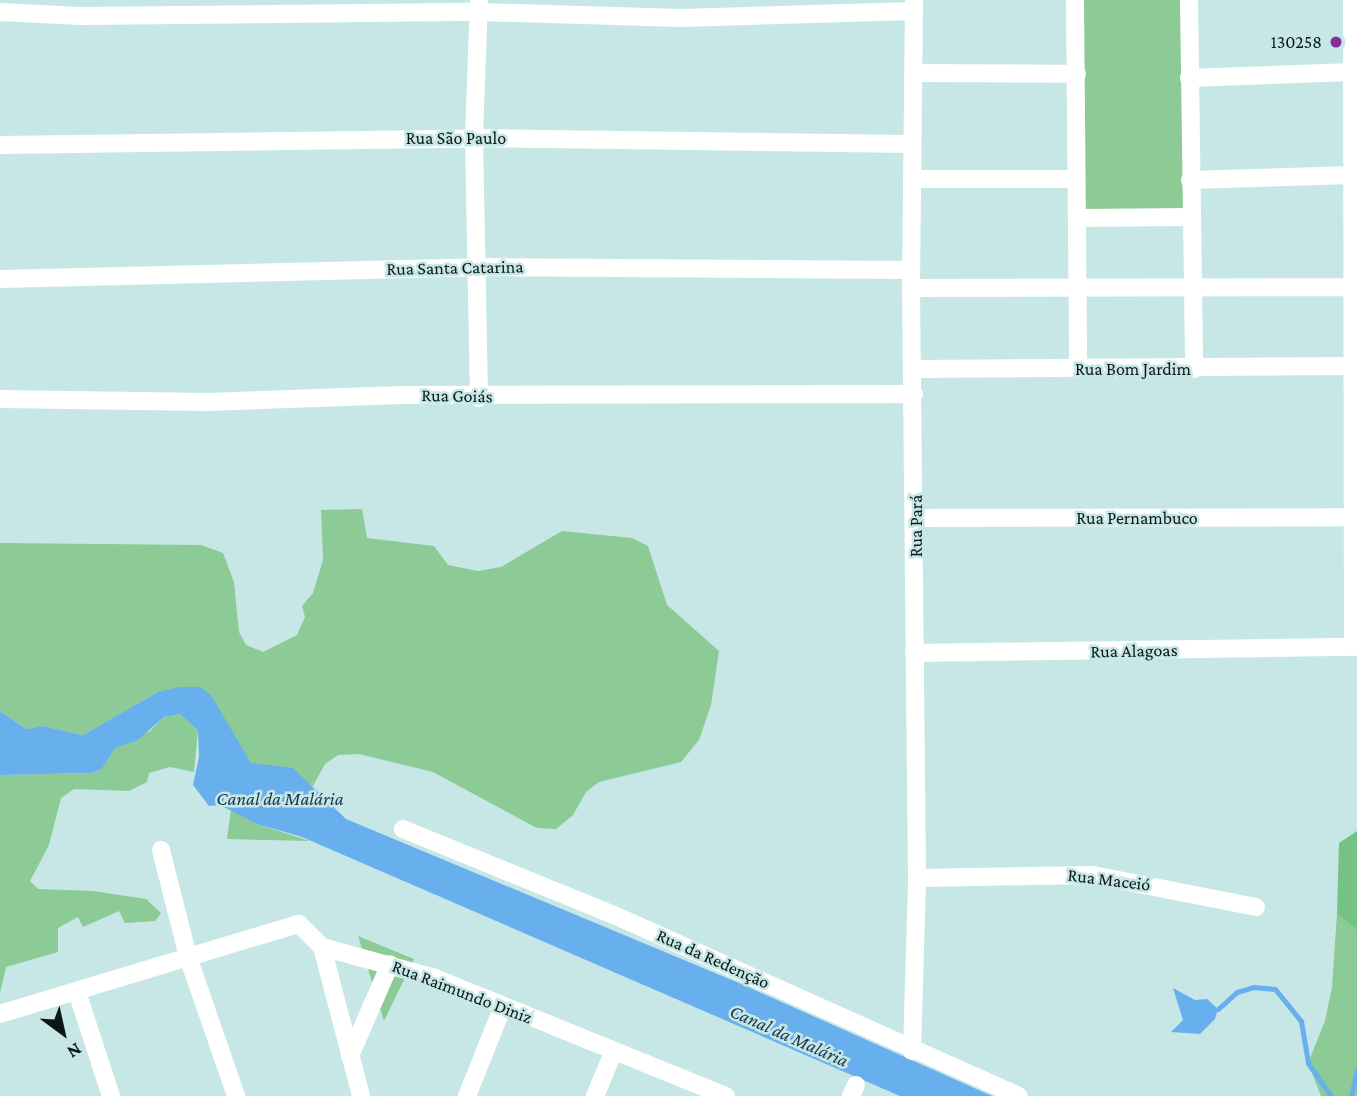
<!DOCTYPE html>
<meta charset="utf-8">
<style>
body{margin:0}
#map{position:relative;width:1357px;height:1096px;overflow:hidden;background:#c7e7e7;font-family:"Crimson Pro",serif}
div>[style]{position:absolute}
.green>*{inset:0;background:#8cca96;transform-origin:0 0}
.forest>*{inset:0;background:#76c184}
.water>*{inset:0;background:#68afed}
.stream>*{height:5px;margin:-2.5px;padding:0 2.5px;transform-origin:2.5px;border-radius:2.5px;background:#68afed}
.minor>*{height:18px;margin:-9px;padding:0 9px;transform-origin:9px;border-radius:9px;background:#fff}
.dots>*{width:19px;height:19px;translate:-50% -50%;box-sizing:border-box;border:4px solid #c7e7e7;border-radius:50%}
span{translate:-50% -50%;white-space:nowrap;text-align:center;line-height:1.15;-webkit-text-stroke:5px #c7e7e7;paint-order:stroke}
.poi-label{font-size:18px;color:#0c1818}
.right{translate:-100% -50%;text-align:right}
.street-label{font-size:18px;color:#0c1818}
.water-label{font-size:19px;color:#17354f;font-style:italic}
.north{position:absolute;left:28px;top:998px;width:70px;height:70px;-webkit-text-stroke:5px #c7e7e7;paint-order:stroke;rotate:147deg;font-size:19px;font-weight:700;line-height:28px;text-align:center;color:#0c1818}
.north::after{content:'';display:block;margin:auto;width:24px;height:32px;background:#0c1818;clip-path:polygon(50% 0,100% 100%,50% 72%,0 100%)}
</style>
<div id="map">
<div class="green">
<i style="left:1076px;top:0;width:107px;height:215px"></i>
<i style="clip-path:polygon(362px 509px,367px 538px,434px 546px,448px 565px,478px 571px,501px 567px,562px 531px,632px 538px,648px 546px,667px 605px,719px 651px,711px 705px,699px 740px,681px 762px,599px 782px,586px 792px,573px 815px,556px 829px,537px 828px,433px 772px,359px 754px,338px 755px,325px 764px,313px 786px,277px 767px,251px 763px,221px 714px,158px 692px,83px 735px,43px 726px,26px 729px,0 711px,0 543px,201px 545px,223px 553px,234px 582px,239px 632px,246px 645px,263px 652px,297px 635px,305px 617px,302px 606px,313px 593px,323px 560px,321px 510px)"></i>
<i style="clip-path:polygon(180px 714px,192px 720px,198px 730px,194px 772px,170px 767px,149px 773px,147px 782px,129px 791px,74px 789px,61px 798px,49px 845px,30px 881px,38px 889px,93px 891px,146px 899px,161px 913px,155px 921px,125px 923px,119px 911px,83px 927px,78px 917px,58px 928px,58px 952px,6px 967px,0 993px,0 775px,91px 773px,102px 769px,115px 748px,150px 731px,164px 717px)"></i>
<i style="clip-path:polygon(231px 809px,257px 824px,310px 841px,227px 839px)"></i>
<i style="clip-path:polygon(1337px 914px,1357px 930px,1357px 1096px,1321px 1096px,1308px 1063px,1325px 1021px,1332px 987px)"></i>
<i style="clip-path:polygon(358px 936px,414px 959px,384px 1021px)"></i>
</div>
<div class="forest">
<i style="clip-path:polygon(1357px 831px,1357px 930px,1337px 914px,1339px 843px)"></i>
</div>
<div class="water">
<i style="clip-path:polygon(180px 687px,200px 687px,211px 695px,251px 763px,293px 768px,346px 819px,739px 983px,992px 1096px,900px 1096px,302px 837px,257px 824px,220px 805px,209px 806px,193px 785px,199px 757px,198px 730px,180px 714px,164px 717px,138px 740px,115px 748px,102px 769px,91px 773px,0 775px,0 711px,26px 729px,43px 726px,83px 735px,158px 692px)"></i>
<i style="clip-path:polygon(1173px 988px,1195px 1000px,1207px 999px,1218px 1009px,1215px 1019px,1200px 1034px,1171px 1032px,1183px 1020px)"></i>
</div>
<div class="stream">
<i style="left:1218px;top:1009px;width:25px;rotate:-42deg"></i>
<i style="left:1237px;top:992px;width:17px;rotate:-17deg"></i>
<i style="left:1253px;top:987px;width:22px;rotate:5deg"></i>
<i style="left:1275px;top:989px;width:41px;rotate:50.9deg"></i>
<i style="left:1301px;top:1021px;width:43px;rotate:80.5deg"></i>
<i style="left:1308px;top:1063px;width:40px;rotate:55.1deg"></i>
<i style="left:1351px;top:1096px;width:27px;rotate:-77deg"></i>
</div>
<div class="minor">
<i style="left:479px;top:0;width:138px;rotate:92.1deg"></i>
<i style="left:474px;top:138px;width:260px;rotate:88.9deg"></i>
<i style="left:1075px;top:0;width:369px;rotate:89.5deg"></i>
<i style="left:1189px;top:0;width:369px;rotate:89.2deg"></i>
<i style="left:0;top:12px;width:80px;rotate:2.9deg"></i>
<i style="left:80px;top:16px;width:399px;rotate:-0.6deg"></i>
<i style="left:479px;top:12px;width:202px;rotate:1.7deg"></i>
<i style="left:681px;top:18px;width:233px;rotate:-1.7deg"></i>
<i style="left:913px;top:73px;width:164px;rotate:0.3deg"></i>
<i style="left:1189px;top:78px;width:162px;rotate:-2.1deg"></i>
<i style="left:0;top:145px;width:474px;rotate:-0.8deg"></i>
<i style="left:474px;top:138px;width:437px;rotate:0.8deg"></i>
<i style="left:912px;top:179px;width:164px"></i>
<i style="left:1190px;top:180px;width:162px;rotate:-1.8deg"></i>
<i style="left:1078px;top:218px;width:111px;rotate:-0.5deg"></i>
<i style="left:0;top:279px;width:478px;rotate:-1.4deg"></i>
<i style="left:478px;top:267px;width:433px;rotate:0.4deg"></i>
<i style="left:911px;top:288px;width:441px;rotate:-0.1deg"></i>
<i style="left:913px;top:369px;width:440px;rotate:-0.4deg"></i>
<i style="left:0;top:399px;width:208px;rotate:0.8deg"></i>
<i style="left:208px;top:402px;width:194px;rotate:-2.1deg"></i>
<i style="left:402px;top:395px;width:512px;rotate:-0.11deg"></i>
<i style="left:916px;top:518px;width:441px;rotate:-0.1deg"></i>
<i style="left:914px;top:653px;width:439px;rotate:-0.8deg"></i>
<i style="left:1353px;top:647px;width:647px;rotate:-90.09deg"></i>
<i style="left:403px;top:829px;width:228px;rotate:22.2deg"></i>
<i style="left:614px;top:915px;width:443px;rotate:24.1deg"></i>
<i style="left:161px;top:850px;width:110px;rotate:75.8deg"></i>
<i style="left:188px;top:957px;width:147px;rotate:70.9deg"></i>
<i style="left:917px;top:878px;width:176px;rotate:-1deg"></i>
<i style="left:1093px;top:875px;width:166px;rotate:11.1deg"></i>
<i style="left:322px;top:947px;width:154px;rotate:75.3deg"></i>
<i style="left:77px;top:992px;width:109px;rotate:71.9deg"></i>
<i style="left:0;top:1014px;width:312px;rotate:-16.8deg"></i>
<i style="left:299px;top:924px;width:33px;rotate:45deg"></i>
<i style="left:322px;top:947px;width:117px;rotate:15.3deg"></i>
<i style="left:435px;top:978px;width:314px;rotate:22.1deg"></i>
<i style="left:912px;top:1051px;width:173px;rotate:-88.3deg"></i>
<i style="left:917px;top:878px;width:590px;rotate:-90.58deg"></i>
<i style="left:911px;top:288px;width:288px;rotate:-89.4deg"></i>
<i style="left:350px;top:1056px;width:100px;rotate:-66.5deg"></i>
<i style="left:467px;top:1096px;width:97px;rotate:-68.2deg"></i>
<i style="left:595px;top:1096px;width:47px;rotate:-67.3deg"></i>
<i style="left:851px;top:1096px;width:12px;rotate:-66deg"></i>
</div>
<div class="dots">
<i style="left:1336px;top:42px;background:#862d99"></i>
</div>
<div class="poi-label">
<span class="right" style="left:1322px;top:42px">130258</span>
</div>
<div class="street-label">
<span style="left:456px;top:138px">Rua São Paulo</span>
<span style="left:455px;top:268px;rotate:-1deg">Rua Santa Catarina</span>
<span style="left:1133px;top:369px">Rua Bom Jardim</span>
<span style="left:457px;top:396px;rotate:1deg">Rua Goiás</span>
<span style="left:1137px;top:518px">Rua Pernambuco</span>
<span style="left:916px;top:526px;rotate:-90deg">Rua Pará</span>
<span style="left:1134px;top:651px;rotate:-1deg">Rua Alagoas</span>
<span style="left:1109px;top:880px;rotate:7deg">Rua Maceió</span>
<span style="left:713px;top:959px;rotate:24deg">Rua da Redenção</span>
<span style="left:462px;top:992px;rotate:21deg">Rua Raimundo Diniz</span>
</div>
<div class="water-label">
<span style="left:280px;top:799px">Canal da Malária</span>
<span style="left:789px;top:1036px;rotate:24deg">Canal da Malária</span>
</div>
<div class="north">N</div>
</div>
